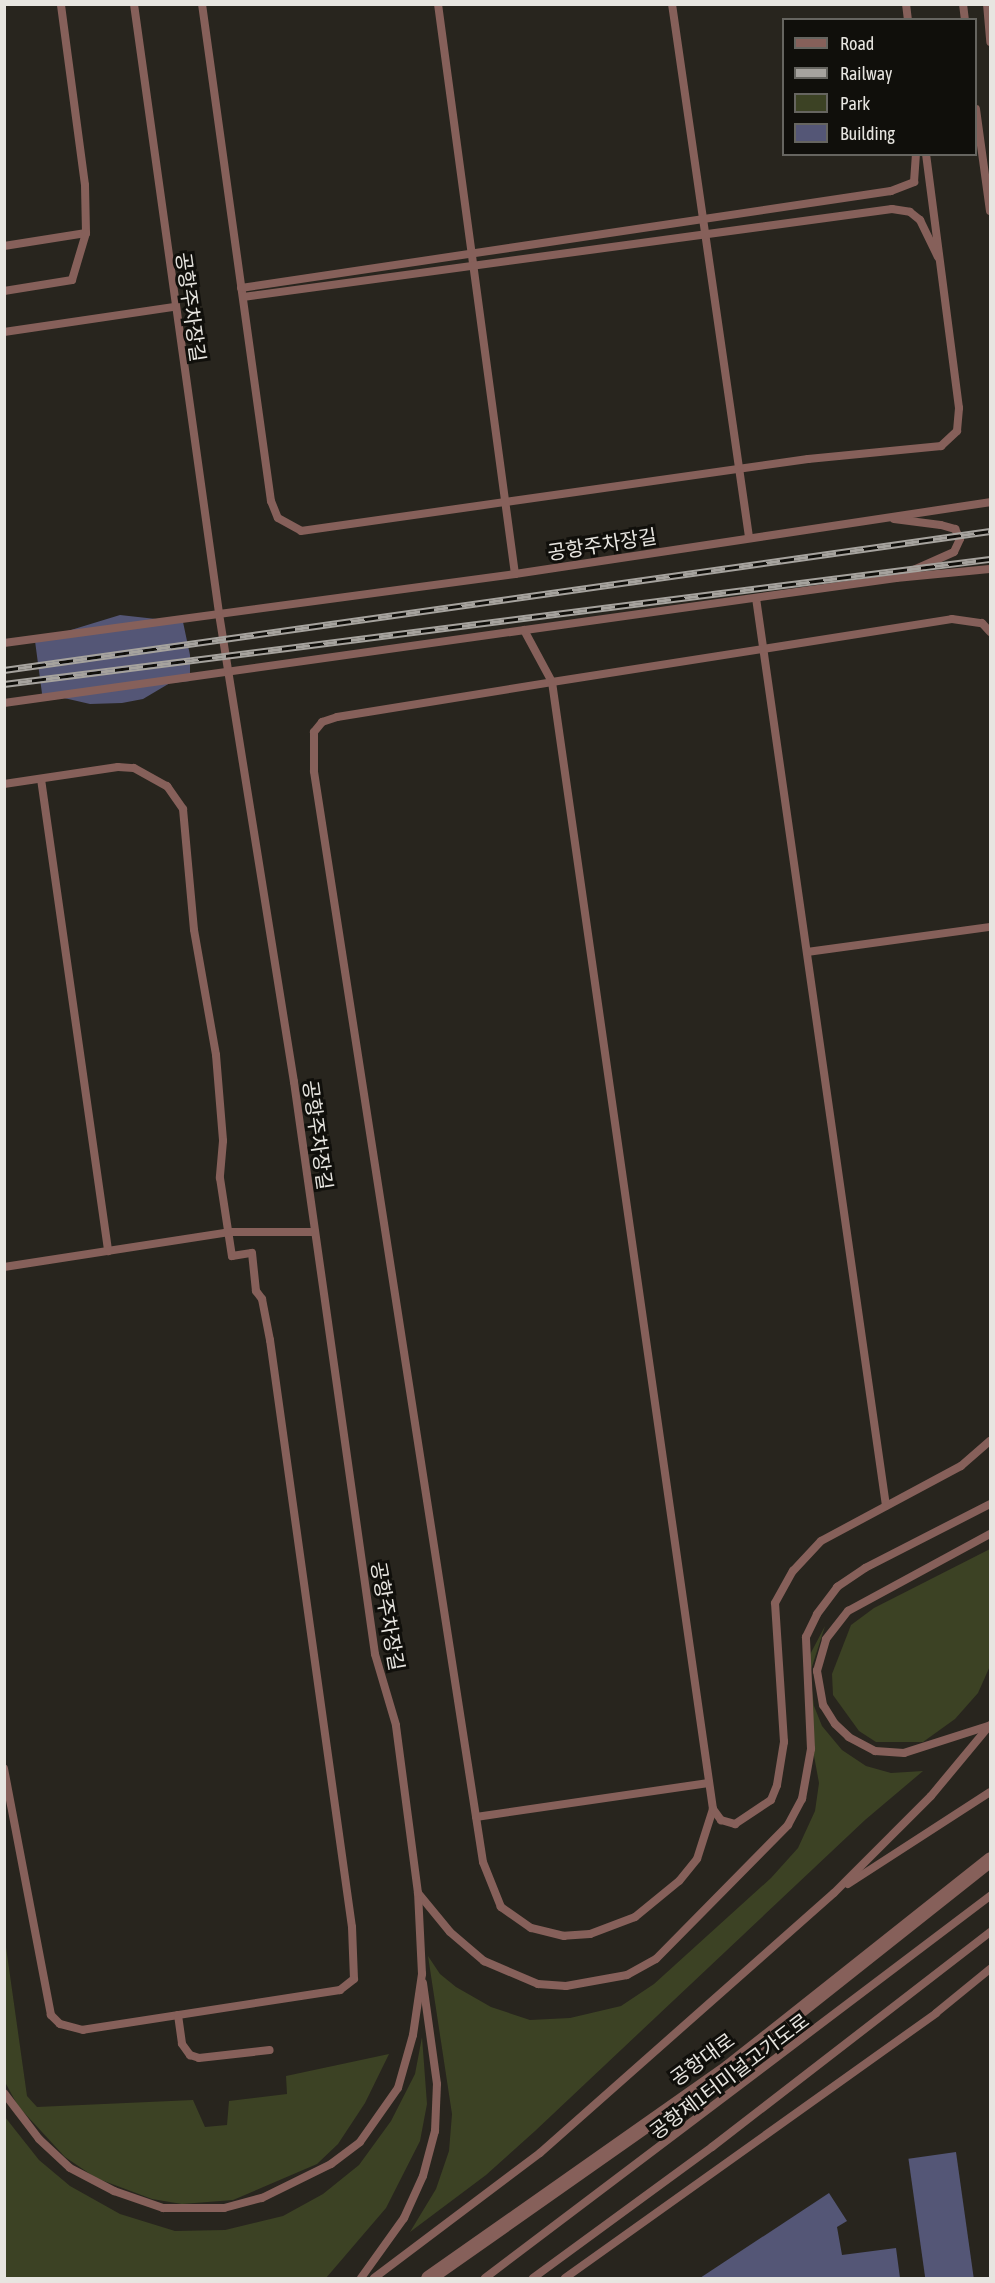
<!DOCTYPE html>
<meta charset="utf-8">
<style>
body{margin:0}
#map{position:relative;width:995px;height:2283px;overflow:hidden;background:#28251e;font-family:"Asap Condensed","Noto Sans KR",sans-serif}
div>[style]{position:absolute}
.green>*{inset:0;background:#3c4224}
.building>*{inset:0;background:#545676;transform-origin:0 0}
.service>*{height:8px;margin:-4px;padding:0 4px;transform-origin:4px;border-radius:4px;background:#86605a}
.minor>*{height:15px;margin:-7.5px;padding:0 7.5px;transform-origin:7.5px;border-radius:7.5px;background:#86605a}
.rail>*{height:7px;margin-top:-3.5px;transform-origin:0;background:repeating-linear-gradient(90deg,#100f0b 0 14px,#a6a39e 0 28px);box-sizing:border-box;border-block:2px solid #a6a39e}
span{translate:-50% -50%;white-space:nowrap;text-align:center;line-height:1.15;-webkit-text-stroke:6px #100f0b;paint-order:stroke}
.street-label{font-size:20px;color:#e7e5e0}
.frame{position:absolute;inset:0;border:6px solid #e7e5e0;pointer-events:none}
.legend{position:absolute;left:782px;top:18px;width:195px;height:138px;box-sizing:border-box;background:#100f0b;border:2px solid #666560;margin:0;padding:8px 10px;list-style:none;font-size:18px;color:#e7e5e0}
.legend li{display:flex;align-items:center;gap:12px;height:30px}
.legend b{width:30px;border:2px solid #666560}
</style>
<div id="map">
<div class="green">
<i style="clip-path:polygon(990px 1549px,990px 1666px,978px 1693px,955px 1719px,923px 1742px,876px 1742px,859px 1731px,833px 1695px,832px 1674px,851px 1625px,874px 1608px)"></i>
<i style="clip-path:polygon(825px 1626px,810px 1673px,814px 1706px,822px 1726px,842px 1750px,866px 1766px,891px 1773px,923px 1771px,865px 1820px,535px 2131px,486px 2175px,410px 2232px,436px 2189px,449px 2151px,452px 2114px,428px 1956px,440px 1974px,456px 1987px,491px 2007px,530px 2020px,570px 2018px,621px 2006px,654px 1984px,771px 1878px,798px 1848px,815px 1811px,819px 1783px,806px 1712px,805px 1664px)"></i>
<i style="clip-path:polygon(4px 1933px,27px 2096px,37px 2107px,193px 2100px,205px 2127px,227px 2125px,229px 2101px,287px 2094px,286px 2076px,389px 2054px,365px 2103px,338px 2144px,317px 2164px,233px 2200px,182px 2204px,152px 2199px,96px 2178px,65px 2157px,18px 2106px,5px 2082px)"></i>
<i style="clip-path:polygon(422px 2037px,427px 2104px,420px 2141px,386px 2208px,326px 2278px,5px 2278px,5px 2117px,39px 2160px,70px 2186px,120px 2214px,175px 2231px,225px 2230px,283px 2216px,323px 2194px,359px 2165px,391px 2121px,415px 2074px)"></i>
</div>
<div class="building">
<i style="clip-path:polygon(120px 615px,183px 622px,190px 655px,190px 681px,170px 683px,143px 699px,122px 703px,90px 704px,64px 698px,43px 701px,35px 641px)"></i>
<i style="left:956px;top:2152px;width:127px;height:48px;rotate:82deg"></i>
<i style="clip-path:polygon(829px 2193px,847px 2221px,837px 2227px,842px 2255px,896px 2248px,900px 2278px,700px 2278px)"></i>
</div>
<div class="service">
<i style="left:202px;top:4px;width:502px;rotate:82.1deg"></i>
<i style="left:271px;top:501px;width:18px;rotate:68deg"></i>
<i style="left:278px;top:518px;width:26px;rotate:29deg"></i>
<i style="left:301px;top:531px;width:512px;rotate:-8.08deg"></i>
<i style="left:808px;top:459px;width:134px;rotate:-5.6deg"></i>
<i style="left:941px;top:446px;width:22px;rotate:-43deg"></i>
<i style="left:957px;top:431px;width:23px;rotate:-85deg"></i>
<i style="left:959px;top:408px;width:256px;rotate:-97.4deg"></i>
<i style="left:438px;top:4px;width:575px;rotate:82.31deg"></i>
<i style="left:672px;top:4px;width:539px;rotate:81.78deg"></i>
<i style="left:906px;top:4px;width:16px;rotate:83deg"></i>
<i style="left:963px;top:4px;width:16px;rotate:83deg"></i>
<i style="left:987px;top:4px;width:38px;rotate:85deg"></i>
<i style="left:976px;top:109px;width:103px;rotate:82.2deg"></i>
<i style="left:4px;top:246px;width:83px;rotate:-9deg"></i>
<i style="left:86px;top:233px;width:48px;rotate:-91.2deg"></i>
<i style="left:85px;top:185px;width:183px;rotate:-97.6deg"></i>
<i style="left:241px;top:288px;width:657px;rotate:-8.49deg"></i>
<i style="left:891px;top:191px;width:25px;rotate:-21deg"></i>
<i style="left:914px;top:182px;width:28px;rotate:-86deg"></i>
<i style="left:4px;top:291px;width:69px;rotate:-9.2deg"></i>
<i style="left:72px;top:280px;width:49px;rotate:-73.4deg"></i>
<i style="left:243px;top:297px;width:655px;rotate:-7.72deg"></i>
<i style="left:892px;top:209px;width:18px;rotate:9deg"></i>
<i style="left:910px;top:212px;width:13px;rotate:39deg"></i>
<i style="left:920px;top:220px;width:41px;rotate:64.1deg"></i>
<i style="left:4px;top:332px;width:172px;rotate:-8.4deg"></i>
<i style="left:894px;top:519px;width:47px;rotate:7.3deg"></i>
<i style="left:941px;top:525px;width:15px;rotate:16deg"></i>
<i style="left:955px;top:529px;width:11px;rotate:63deg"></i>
<i style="left:960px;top:539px;width:14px;rotate:115deg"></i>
<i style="left:954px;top:552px;width:59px;rotate:156deg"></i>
<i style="left:756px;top:598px;width:917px;rotate:81.85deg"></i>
<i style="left:524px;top:630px;width:59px;rotate:61.7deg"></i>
<i style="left:552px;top:682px;width:1138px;rotate:81.87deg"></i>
<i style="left:713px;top:1809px;width:52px;rotate:107.7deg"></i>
<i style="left:697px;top:1859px;width:28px;rotate:129deg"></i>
<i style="left:679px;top:1881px;width:57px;rotate:140.7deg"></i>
<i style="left:635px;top:1917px;width:48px;rotate:159.3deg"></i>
<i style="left:590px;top:1934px;width:26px;rotate:176deg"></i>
<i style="left:564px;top:1936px;width:34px;rotate:-166deg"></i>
<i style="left:531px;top:1928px;width:37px;rotate:-145deg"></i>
<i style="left:501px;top:1907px;width:48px;rotate:-111.8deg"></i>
<i style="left:483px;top:1862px;width:1104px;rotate:-98.81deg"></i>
<i style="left:314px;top:771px;width:39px;rotate:-90deg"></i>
<i style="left:314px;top:732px;width:13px;rotate:-51deg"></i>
<i style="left:322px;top:722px;width:16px;rotate:-18deg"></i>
<i style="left:337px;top:717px;width:218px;rotate:-9.2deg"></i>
<i style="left:552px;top:682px;width:214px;rotate:-8.9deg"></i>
<i style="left:763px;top:649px;width:191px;rotate:-9deg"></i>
<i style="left:952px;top:619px;width:30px;rotate:8deg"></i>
<i style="left:982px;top:623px;width:12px;rotate:48deg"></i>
<i style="left:4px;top:643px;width:516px;rotate:-7.69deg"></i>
<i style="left:515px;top:574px;width:480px;rotate:-8.6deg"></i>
<i style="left:4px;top:703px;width:901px;rotate:-7.98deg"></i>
<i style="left:896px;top:578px;width:94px;rotate:-5.5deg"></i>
<i style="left:41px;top:779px;width:477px;rotate:81.9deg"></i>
<i style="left:4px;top:784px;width:115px;rotate:-8.5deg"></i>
<i style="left:118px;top:767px;width:16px;rotate:4deg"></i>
<i style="left:134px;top:768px;width:38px;rotate:29deg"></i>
<i style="left:167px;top:786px;width:28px;rotate:55deg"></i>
<i style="left:183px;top:809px;width:121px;rotate:84.8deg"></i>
<i style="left:194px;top:930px;width:127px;rotate:80deg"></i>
<i style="left:216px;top:1055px;width:86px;rotate:85.3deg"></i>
<i style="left:223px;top:1141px;width:37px;rotate:95deg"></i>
<i style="left:220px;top:1178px;width:79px;rotate:81.3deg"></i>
<i style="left:232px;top:1256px;width:20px;rotate:-9deg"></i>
<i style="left:252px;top:1253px;width:38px;rotate:84deg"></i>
<i style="left:256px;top:1291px;width:10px;rotate:53deg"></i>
<i style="left:262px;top:1299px;width:42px;rotate:79deg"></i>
<i style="left:270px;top:1340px;width:593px;rotate:82.05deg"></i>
<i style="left:352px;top:1927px;width:52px;rotate:87.8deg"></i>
<i style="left:354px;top:1979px;width:18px;rotate:142deg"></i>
<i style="left:340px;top:1990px;width:260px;rotate:171.2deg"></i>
<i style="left:83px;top:2030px;width:24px;rotate:-165deg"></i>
<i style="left:60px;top:2024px;width:13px;rotate:-135deg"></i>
<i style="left:51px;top:2015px;width:251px;rotate:-100.8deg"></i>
<i style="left:807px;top:952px;width:185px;rotate:-7.8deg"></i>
<i style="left:4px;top:1267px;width:228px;rotate:-8.8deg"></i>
<i style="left:229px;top:1232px;width:86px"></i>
<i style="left:988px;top:1726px;width:88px;rotate:162.2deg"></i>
<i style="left:904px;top:1753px;width:29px;rotate:-176deg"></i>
<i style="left:875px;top:1751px;width:30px;rotate:-152deg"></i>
<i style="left:849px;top:1737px;width:19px;rotate:-137deg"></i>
<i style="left:835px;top:1724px;width:22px;rotate:-122deg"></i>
<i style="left:823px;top:1705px;width:35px;rotate:-100deg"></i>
<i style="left:817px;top:1671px;width:33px;rotate:-74deg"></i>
<i style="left:826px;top:1639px;width:36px;rotate:-52deg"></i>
<i style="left:848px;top:1611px;width:162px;rotate:-28.5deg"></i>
<i style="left:713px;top:1809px;width:14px;rotate:54deg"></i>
<i style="left:721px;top:1820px;width:15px;rotate:16deg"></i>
<i style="left:735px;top:1824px;width:43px;rotate:-33.7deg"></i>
<i style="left:771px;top:1800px;width:16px;rotate:-68deg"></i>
<i style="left:777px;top:1785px;width:44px;rotate:-80.8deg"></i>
<i style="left:784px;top:1742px;width:139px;rotate:-93.7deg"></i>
<i style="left:775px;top:1603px;width:37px;rotate:-61deg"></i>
<i style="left:793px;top:1571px;width:41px;rotate:-47deg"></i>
<i style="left:821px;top:1541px;width:159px;rotate:-28.2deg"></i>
<i style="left:961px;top:1466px;width:38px;rotate:-41deg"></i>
<i style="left:476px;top:1817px;width:235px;rotate:-8.3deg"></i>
<i style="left:848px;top:1884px;width:169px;rotate:-32.9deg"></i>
<i style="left:418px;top:1893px;width:50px;rotate:50.6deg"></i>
<i style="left:450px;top:1932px;width:45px;rotate:40.5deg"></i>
<i style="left:484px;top:1961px;width:59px;rotate:23.1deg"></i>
<i style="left:538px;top:1984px;width:28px;rotate:4deg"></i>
<i style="left:566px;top:1986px;width:62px;rotate:-10.2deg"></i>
<i style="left:627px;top:1975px;width:33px;rotate:-29deg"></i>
<i style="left:656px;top:1959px;width:188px;rotate:-45.4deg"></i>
<i style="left:788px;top:1825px;width:30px;rotate:-62deg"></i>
<i style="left:802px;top:1799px;width:51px;rotate:-79.8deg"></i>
<i style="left:811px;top:1749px;width:112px;rotate:-92.6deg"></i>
<i style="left:806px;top:1637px;width:25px;rotate:-64deg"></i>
<i style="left:817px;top:1614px;width:34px;rotate:-53deg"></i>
<i style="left:837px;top:1587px;width:34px;rotate:-34deg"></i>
<i style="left:865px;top:1568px;width:140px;rotate:-27.1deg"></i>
<i style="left:178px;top:2015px;width:29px;rotate:82deg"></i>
<i style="left:182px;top:2044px;width:14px;rotate:54deg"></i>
<i style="left:190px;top:2055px;width:9px;rotate:18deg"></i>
<i style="left:199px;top:2058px;width:71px;rotate:-6.4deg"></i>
<i style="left:4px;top:2093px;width:58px;rotate:52.7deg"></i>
<i style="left:39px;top:2139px;width:42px;rotate:43.1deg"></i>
<i style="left:70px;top:2168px;width:50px;rotate:27.6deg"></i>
<i style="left:114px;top:2191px;width:52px;rotate:19.1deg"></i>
<i style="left:163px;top:2208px;width:61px"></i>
<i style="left:224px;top:2208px;width:39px;rotate:-15deg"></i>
<i style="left:262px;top:2198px;width:77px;rotate:-26.2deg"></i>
<i style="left:331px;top:2164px;width:36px;rotate:-37deg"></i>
<i style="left:360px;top:2142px;width:66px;rotate:-54.9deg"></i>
<i style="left:398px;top:2088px;width:55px;rotate:-74.2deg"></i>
<i style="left:413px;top:2035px;width:62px;rotate:-81.6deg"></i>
<i style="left:422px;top:1974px;width:81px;rotate:-92.8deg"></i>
<i style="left:418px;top:1893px;width:169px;rotate:-97.5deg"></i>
<i style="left:396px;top:1725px;width:74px;rotate:-106.5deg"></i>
<i style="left:375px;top:1654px;width:578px;rotate:-98.06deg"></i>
<i style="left:294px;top:1082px;width:475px;rotate:-99.1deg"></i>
<i style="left:219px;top:613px;width:615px;rotate:-97.95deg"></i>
<i style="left:361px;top:2278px;width:74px;rotate:-54.4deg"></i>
<i style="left:404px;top:2218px;width:46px;rotate:-65.7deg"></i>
<i style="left:423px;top:2176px;width:47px;rotate:-75.1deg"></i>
<i style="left:435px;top:2131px;width:47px;rotate:-87.6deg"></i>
<i style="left:437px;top:2084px;width:102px;rotate:-97.9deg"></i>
<i style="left:374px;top:2278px;width:208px;rotate:-37deg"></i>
<i style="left:540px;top:2153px;width:392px;rotate:-41.5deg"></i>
<i style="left:834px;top:1893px;width:137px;rotate:-45deg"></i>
<i style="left:931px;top:1796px;width:92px;rotate:-50.3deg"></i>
<i style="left:485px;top:2278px;width:633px;rotate:-37.11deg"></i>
<i style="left:533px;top:2278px;width:222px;rotate:-36.2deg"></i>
<i style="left:712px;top:2147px;width:351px;rotate:-37.7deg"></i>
<i style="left:565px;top:2278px;width:456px;rotate:-35.5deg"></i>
<i style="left:936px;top:2013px;width:70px;rotate:-39.2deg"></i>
</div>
<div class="minor">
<i style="left:428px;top:2278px;width:367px;rotate:-35.1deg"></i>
<i style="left:728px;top:2067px;width:335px;rotate:-38.4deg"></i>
</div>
<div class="rail">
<i style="left:4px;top:670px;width:996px;rotate:-8.02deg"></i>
<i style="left:4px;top:684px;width:994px;rotate:-7.23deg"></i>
</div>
<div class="street-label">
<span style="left:191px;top:307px;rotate:82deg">공항주차장길</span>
<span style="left:602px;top:544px;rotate:-9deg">공항주차장길</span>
<span style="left:318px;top:1135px;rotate:82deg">공항주차장길</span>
<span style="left:388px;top:1616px;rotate:80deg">공항주차장길</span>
<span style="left:702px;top:2059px;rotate:-36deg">공항대로</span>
<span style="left:729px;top:2076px;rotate:-37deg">공항제1터미널고가도로</span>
</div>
<div class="frame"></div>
<ul class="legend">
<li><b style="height:8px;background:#86605a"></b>Road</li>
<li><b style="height:8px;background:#a6a39e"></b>Railway</li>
<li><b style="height:16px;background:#3c4224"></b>Park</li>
<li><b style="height:16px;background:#545676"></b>Building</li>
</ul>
</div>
